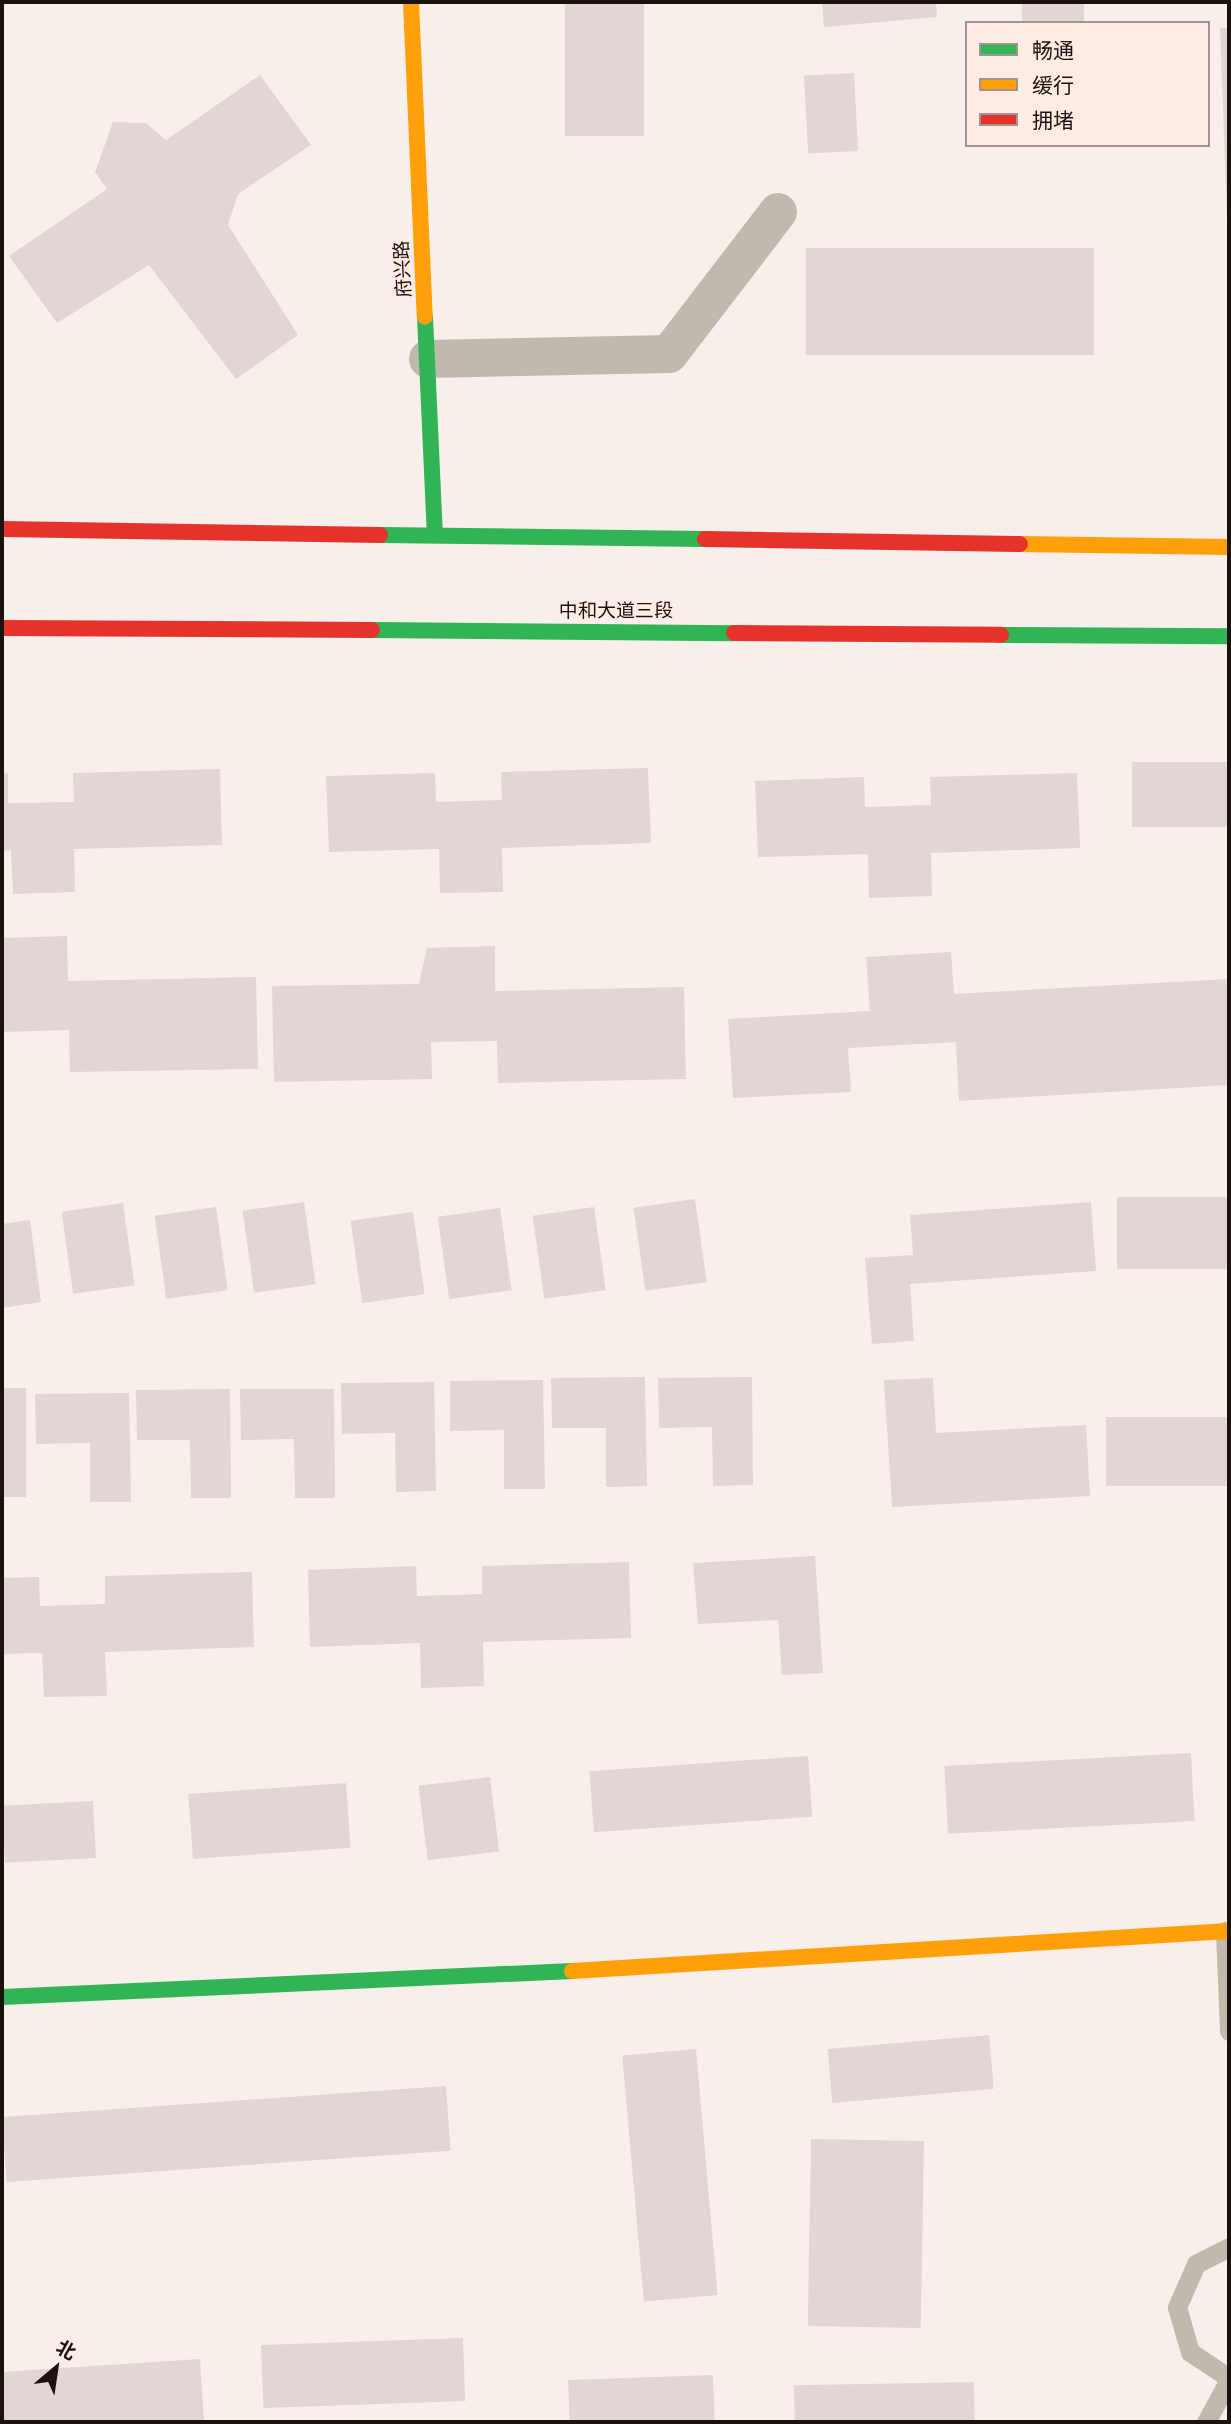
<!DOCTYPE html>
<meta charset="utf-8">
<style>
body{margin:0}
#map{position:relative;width:1231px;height:2424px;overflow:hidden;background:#f8eeea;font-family:"Archivo Narrow","Noto Sans SC",sans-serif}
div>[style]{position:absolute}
.building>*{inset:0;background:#e1d6d4;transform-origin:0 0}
.lane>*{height:19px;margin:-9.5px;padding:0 9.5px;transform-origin:9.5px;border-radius:9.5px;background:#c1b8ae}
.street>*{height:38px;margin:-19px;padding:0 19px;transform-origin:19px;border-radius:19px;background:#c1b8ae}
.fast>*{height:16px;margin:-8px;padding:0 8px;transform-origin:8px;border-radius:8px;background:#30b455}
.slow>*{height:16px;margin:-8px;padding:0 8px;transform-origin:8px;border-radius:8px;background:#ff9f0a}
.jam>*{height:16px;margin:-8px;padding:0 8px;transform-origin:8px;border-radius:8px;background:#e5322d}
span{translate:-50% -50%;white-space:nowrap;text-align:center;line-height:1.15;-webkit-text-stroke:5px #feece4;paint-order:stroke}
.street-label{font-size:19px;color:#1b110d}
.frame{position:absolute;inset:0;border:4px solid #1b110d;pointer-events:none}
.legend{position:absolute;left:965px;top:21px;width:245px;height:126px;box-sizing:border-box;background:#feece4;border:2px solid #a3948e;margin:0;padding:9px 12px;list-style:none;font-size:21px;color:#1b110d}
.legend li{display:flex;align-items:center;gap:14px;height:35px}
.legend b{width:35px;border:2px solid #a3948e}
.north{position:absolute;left:21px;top:2333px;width:70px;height:70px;-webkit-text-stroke:5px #feece4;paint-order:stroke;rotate:29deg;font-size:19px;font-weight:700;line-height:28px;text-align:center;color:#1b110d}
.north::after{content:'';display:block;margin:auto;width:24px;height:32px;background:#1b110d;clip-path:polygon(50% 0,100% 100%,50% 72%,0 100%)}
</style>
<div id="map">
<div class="building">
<i style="left:565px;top:2px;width:79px;height:134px"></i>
<i style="clip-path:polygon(822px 2px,936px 2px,937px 17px,824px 27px)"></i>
<i style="left:1022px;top:2px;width:62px;height:21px"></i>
<i style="clip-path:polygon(1220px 28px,1229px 28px,1229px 220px,1227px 220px)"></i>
<i style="left:854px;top:73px;width:78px;height:50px;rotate:87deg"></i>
<i style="clip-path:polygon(260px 75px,311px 145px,238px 194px,228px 225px,298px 335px,236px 379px,149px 265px,57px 323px,9px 256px,107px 189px,95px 172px,113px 122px,146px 123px,166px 140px)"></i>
<i style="left:806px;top:248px;width:288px;height:107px"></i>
<i style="left:1229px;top:762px;width:65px;height:97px;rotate:90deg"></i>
<i style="clip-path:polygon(648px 768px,651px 843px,502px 848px,503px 892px,440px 893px,439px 849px,329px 852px,326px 776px,435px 773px,436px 802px,502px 800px,501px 772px)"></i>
<i style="clip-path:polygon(220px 769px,222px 845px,74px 849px,75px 892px,13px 894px,11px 850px,2px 851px,2px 774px,8px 773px,8px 803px,74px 802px,73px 773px)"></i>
<i style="clip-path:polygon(1077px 773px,1080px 848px,931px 853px,932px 896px,869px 898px,868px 854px,758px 857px,755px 781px,864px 777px,865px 807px,931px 805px,930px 777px)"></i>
<i style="clip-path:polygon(67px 936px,68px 981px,256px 977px,258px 1069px,70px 1072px,69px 1030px,2px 1032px,2px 938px)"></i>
<i style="clip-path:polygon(495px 946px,495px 991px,684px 987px,686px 1079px,498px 1083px,497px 1041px,431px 1042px,432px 1079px,274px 1082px,272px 986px,419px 984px,427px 948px)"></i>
<i style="clip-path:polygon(951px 952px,954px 994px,1229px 979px,1229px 1085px,959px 1101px,956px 1042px,848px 1048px,851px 1092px,733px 1098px,728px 1019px,870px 1011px,866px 957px)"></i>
<i style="left:1229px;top:1197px;width:72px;height:112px;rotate:90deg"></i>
<i style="left:695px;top:1199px;width:84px;height:62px;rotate:82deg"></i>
<i style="left:304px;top:1202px;width:83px;height:62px;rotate:82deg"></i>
<i style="clip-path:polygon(1091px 1202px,1096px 1271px,910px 1284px,914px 1341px,872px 1344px,865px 1258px,913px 1255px,910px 1215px)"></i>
<i style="left:123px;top:1203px;width:83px;height:62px;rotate:82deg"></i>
<i style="left:216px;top:1207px;width:84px;height:62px;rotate:82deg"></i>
<i style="left:594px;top:1207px;width:84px;height:62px;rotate:82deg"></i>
<i style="left:500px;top:1208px;width:83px;height:63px;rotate:82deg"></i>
<i style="left:413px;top:1212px;width:83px;height:63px;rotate:82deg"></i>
<i style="clip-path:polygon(30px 1220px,41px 1302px,2px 1308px,2px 1224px)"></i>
<i style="clip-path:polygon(645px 1377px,647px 1486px,606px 1487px,606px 1428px,552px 1428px,551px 1378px)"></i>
<i style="clip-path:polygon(752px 1377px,753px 1485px,713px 1486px,712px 1427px,659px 1428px,658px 1378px)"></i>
<i style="clip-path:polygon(933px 1378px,936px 1433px,1086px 1425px,1090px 1496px,892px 1507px,884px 1380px)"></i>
<i style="clip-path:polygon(543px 1380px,545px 1489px,504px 1489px,504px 1430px,450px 1431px,450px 1381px)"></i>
<i style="clip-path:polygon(434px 1382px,436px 1491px,396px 1492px,395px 1433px,342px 1434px,341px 1383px)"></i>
<i style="left:2px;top:1388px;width:24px;height:109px"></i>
<i style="clip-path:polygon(230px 1389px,231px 1498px,191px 1498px,190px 1440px,137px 1440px,136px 1390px)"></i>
<i style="clip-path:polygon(240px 1389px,334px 1389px,335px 1498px,295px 1498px,294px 1439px,241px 1440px)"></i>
<i style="clip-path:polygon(129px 1393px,131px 1502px,90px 1502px,90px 1443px,36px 1444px,35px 1394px)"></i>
<i style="left:1229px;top:1417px;width:69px;height:123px;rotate:90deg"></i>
<i style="clip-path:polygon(815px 1556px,823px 1673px,782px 1675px,778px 1620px,698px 1624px,693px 1563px)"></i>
<i style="clip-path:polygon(629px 1562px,631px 1638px,483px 1642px,484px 1686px,421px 1688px,420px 1643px,310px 1647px,308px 1570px,416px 1566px,417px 1596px,482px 1594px,482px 1566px)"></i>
<i style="clip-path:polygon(252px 1572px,254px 1647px,105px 1652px,107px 1696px,44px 1697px,42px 1653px,2px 1654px,2px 1578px,39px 1577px,40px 1606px,105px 1604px,105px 1576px)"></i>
<i style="left:1191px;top:1753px;width:68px;height:247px;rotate:87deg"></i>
<i style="left:808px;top:1756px;width:61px;height:219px;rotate:86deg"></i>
<i style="left:490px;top:1777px;width:75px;height:72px;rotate:83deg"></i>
<i style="left:346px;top:1783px;width:65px;height:158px;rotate:86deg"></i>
<i style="left:93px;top:1801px;width:57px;height:91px;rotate:87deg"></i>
<i style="left:989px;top:2035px;width:54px;height:162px;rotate:85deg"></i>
<i style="left:696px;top:2049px;width:247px;height:74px;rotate:85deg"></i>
<i style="left:446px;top:2086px;width:65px;height:445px;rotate:86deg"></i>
<i style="left:811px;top:2139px;width:113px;height:187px;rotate:1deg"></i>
<i style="left:463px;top:2338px;width:63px;height:202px;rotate:88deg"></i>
<i style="clip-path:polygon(200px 2359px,204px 2421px,2px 2422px,2px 2372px)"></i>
<i style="left:713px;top:2375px;width:47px;height:145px;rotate:88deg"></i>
<i style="left:974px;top:2382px;width:40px;height:180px;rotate:89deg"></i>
</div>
<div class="lane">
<i style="left:1225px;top:1931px;width:100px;rotate:87.7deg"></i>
<i style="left:1229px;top:2247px;width:37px;rotate:153deg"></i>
<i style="left:1196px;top:2264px;width:47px;rotate:113.8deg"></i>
<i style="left:1177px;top:2307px;width:47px;rotate:73.9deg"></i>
<i style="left:1190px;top:2352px;width:47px;rotate:33.7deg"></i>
<i style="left:1206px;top:2422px;width:48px;rotate:-61.3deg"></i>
</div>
<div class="street">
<i style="left:428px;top:359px;width:241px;rotate:-1.2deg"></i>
<i style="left:669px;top:354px;width:179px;rotate:-52.5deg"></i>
</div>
<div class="fast">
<i style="left:425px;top:317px;width:218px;rotate:87.4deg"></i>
<i style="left:380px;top:535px;width:325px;rotate:0.7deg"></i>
<i style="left:372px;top:630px;width:362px;rotate:0.5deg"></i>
<i style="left:1001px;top:635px;width:228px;rotate:0.3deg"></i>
<i style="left:2px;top:1997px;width:571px;rotate:-2.61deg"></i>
</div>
<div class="slow">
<i style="left:411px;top:2px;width:315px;rotate:87.5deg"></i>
<i style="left:1020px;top:544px;width:209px;rotate:0.8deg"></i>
<i style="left:572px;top:1971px;width:658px;rotate:-3.48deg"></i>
</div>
<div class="jam">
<i style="left:2px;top:529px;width:378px;rotate:0.9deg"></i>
<i style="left:705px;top:539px;width:315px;rotate:0.9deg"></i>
<i style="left:2px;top:628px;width:370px;rotate:0.3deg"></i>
<i style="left:734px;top:633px;width:267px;rotate:0.4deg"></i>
</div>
<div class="street-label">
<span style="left:403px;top:269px;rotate:-93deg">府兴路</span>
<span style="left:616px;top:611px">中和大道三段</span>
</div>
<div class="frame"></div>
<ul class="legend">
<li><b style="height:9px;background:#30b455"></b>畅通</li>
<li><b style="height:9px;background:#ff9f0a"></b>缓行</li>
<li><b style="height:9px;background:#e5322d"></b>拥堵</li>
</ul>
<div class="north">北</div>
</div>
